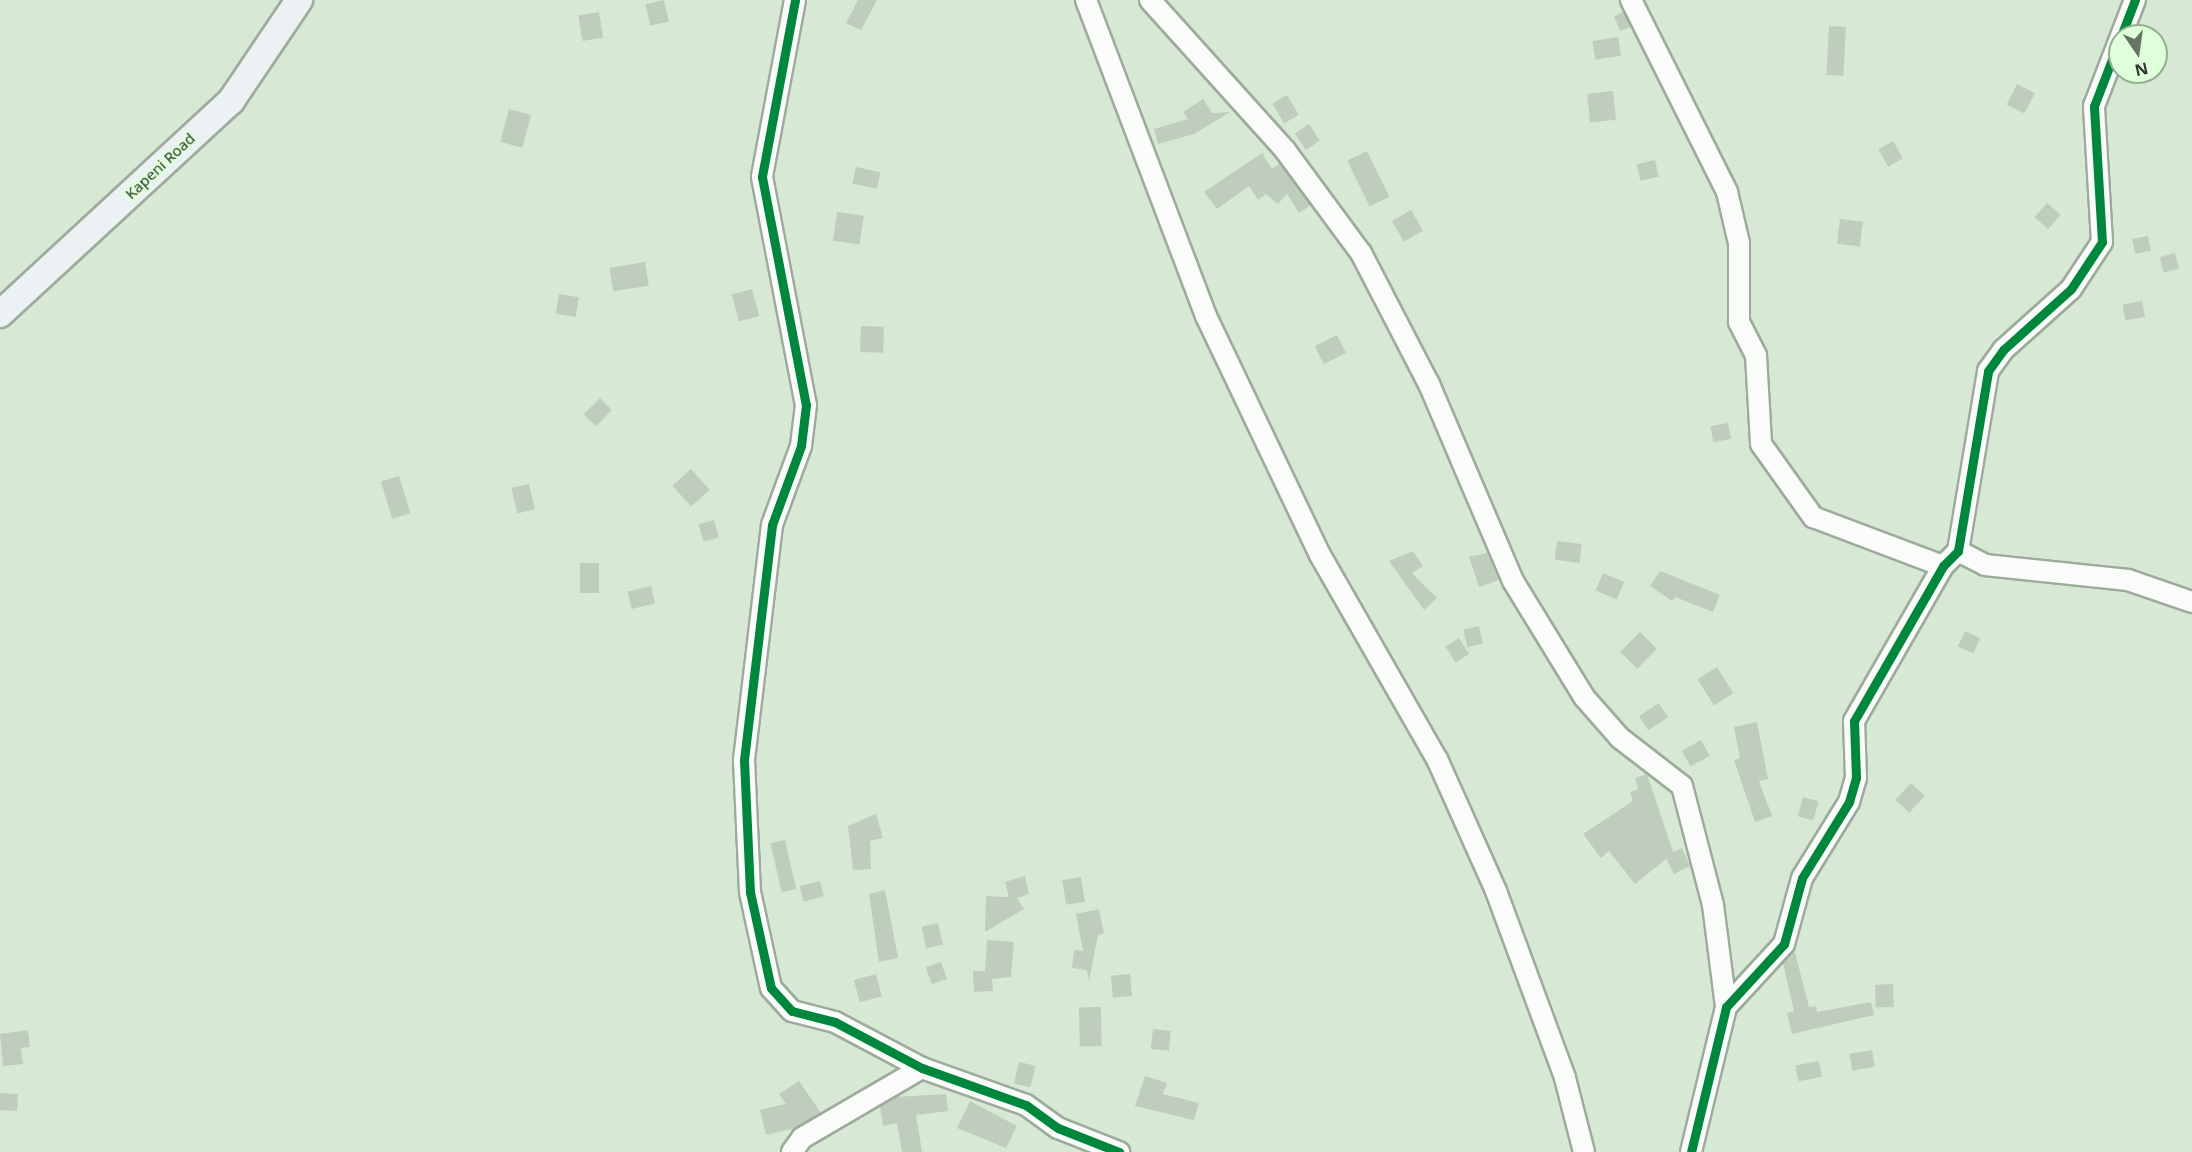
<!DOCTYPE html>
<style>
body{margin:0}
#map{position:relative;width:2192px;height:1152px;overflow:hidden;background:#d7e9d5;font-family:"Noto Sans",sans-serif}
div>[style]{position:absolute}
.building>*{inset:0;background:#bfcdbd;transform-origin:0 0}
.roads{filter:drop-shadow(2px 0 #9eab9c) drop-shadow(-2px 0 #9eab9c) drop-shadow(0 2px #9eab9c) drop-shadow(0 -2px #9eab9c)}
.minor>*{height:20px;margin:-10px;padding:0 10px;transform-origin:10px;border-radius:10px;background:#f9fcf9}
.major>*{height:26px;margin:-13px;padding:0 13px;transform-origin:13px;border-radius:13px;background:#ecf2f3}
.cycleway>*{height:9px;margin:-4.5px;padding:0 4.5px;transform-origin:4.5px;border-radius:4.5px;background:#00873e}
span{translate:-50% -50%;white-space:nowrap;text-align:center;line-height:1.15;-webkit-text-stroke:4.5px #deffda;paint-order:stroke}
.street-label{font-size:15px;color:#2a3729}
.north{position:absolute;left:2108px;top:24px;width:60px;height:60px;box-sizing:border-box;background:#deffda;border:2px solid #96af93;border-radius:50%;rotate:167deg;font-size:16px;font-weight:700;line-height:24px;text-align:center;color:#2a3729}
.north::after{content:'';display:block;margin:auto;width:21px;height:27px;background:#677565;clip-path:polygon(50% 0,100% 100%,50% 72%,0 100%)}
</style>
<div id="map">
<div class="building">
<i style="left:664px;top:0;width:22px;height:19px;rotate:77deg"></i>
<i style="clip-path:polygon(858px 0,877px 0,861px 30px,846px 23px)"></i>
<i style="left:599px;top:12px;width:26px;height:21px;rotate:81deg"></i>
<i style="clip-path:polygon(1623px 12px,1631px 27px,1620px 31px,1614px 16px)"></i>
<i style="left:1829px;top:26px;width:17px;height:49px;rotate:3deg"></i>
<i style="left:1618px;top:37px;width:19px;height:26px;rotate:81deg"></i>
<i style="left:2017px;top:84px;width:20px;height:23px;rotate:27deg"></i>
<i style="left:1613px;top:91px;width:29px;height:26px;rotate:84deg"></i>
<i style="left:1287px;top:95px;width:23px;height:17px;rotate:59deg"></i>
<i style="clip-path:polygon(1203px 99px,1212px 113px,1230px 112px,1194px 134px,1158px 144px,1154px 129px,1188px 119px,1183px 112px)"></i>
<i style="left:509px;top:109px;width:23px;height:34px;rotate:15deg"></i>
<i style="left:1309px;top:124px;width:20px;height:17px;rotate:57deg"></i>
<i style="left:1893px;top:141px;width:20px;height:17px;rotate:60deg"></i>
<i style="left:1367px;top:151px;width:51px;height:22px;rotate:64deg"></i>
<i style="clip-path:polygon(1262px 153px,1272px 169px,1280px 163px,1311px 205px,1299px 213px,1287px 194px,1278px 204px,1266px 194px,1258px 200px,1249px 186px,1217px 209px,1204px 192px)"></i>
<i style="left:1655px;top:160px;width:17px;height:19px;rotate:77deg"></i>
<i style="left:856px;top:167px;width:25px;height:17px;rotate:12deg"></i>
<i style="left:2047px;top:203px;width:18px;height:19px;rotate:41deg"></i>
<i style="left:1411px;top:210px;width:24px;height:22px;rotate:60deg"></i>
<i style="left:837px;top:212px;width:27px;height:29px;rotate:8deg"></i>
<i style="left:1840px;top:219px;width:23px;height:25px;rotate:7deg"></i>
<i style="left:2148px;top:236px;width:15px;height:16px;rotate:79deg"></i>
<i style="left:2175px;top:253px;width:16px;height:16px;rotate:75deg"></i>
<i style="left:645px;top:262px;width:24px;height:36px;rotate:81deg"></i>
<i style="left:752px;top:289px;width:28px;height:21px;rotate:75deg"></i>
<i style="left:559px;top:294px;width:20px;height:20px;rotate:9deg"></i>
<i style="left:2142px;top:301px;width:16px;height:20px;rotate:79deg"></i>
<i style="left:861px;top:326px;width:23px;height:26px;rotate:2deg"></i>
<i style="left:1337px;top:335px;width:20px;height:25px;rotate:63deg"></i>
<i style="left:600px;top:398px;width:17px;height:23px;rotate:45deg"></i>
<i style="left:1728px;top:423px;width:16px;height:18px;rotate:79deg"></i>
<i style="left:691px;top:469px;width:28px;height:25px;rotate:48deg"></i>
<i style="left:399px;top:476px;width:39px;height:19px;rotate:73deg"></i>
<i style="left:529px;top:484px;width:26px;height:18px;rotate:77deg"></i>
<i style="left:714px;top:520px;width:18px;height:16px;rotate:74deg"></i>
<i style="left:1557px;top:541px;width:25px;height:19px;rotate:7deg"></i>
<i style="clip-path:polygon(1413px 551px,1423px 566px,1412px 573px,1437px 598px,1424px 610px,1389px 561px)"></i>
<i style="clip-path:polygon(1487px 553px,1499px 580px,1479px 587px,1469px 557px)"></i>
<i style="left:580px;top:563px;width:19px;height:30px"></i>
<i style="clip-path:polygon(1660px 571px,1720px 595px,1713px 612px,1675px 597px,1672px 601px,1650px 586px)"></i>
<i style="left:1603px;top:573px;width:23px;height:19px;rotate:23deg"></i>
<i style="left:651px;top:586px;width:18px;height:24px;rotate:77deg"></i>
<i style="left:1479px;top:626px;width:18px;height:16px;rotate:77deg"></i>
<i style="left:1965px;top:631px;width:17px;height:17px;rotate:25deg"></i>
<i style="left:1640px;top:632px;width:24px;height:28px;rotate:45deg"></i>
<i style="left:1459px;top:638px;width:19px;height:16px;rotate:58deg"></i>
<i style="left:1717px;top:667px;width:31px;height:23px;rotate:58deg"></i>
<i style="left:1659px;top:703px;width:17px;height:24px;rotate:57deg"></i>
<i style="clip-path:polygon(1757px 722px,1768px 779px,1759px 781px,1772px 816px,1755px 822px,1734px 760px,1740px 758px,1734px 727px)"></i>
<i style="left:1701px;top:740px;width:18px;height:22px;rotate:61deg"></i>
<i style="clip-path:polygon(1647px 774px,1673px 852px,1682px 848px,1690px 866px,1674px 874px,1666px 859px,1635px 884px,1609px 851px,1601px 858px,1583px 834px,1633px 801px,1630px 792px,1638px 789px,1635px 778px)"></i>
<i style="left:1911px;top:783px;width:19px;height:23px;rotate:43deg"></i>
<i style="left:1803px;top:797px;width:16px;height:20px;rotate:15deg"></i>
<i style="clip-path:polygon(876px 814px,883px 838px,870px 841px,871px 869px,853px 870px,848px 826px)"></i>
<i style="left:785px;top:840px;width:50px;height:15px;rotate:77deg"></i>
<i style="clip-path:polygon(1025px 876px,1029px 894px,1017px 898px,1024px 909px,985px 932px,986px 896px,1009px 897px,1005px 882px)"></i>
<i style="left:1081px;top:877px;width:25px;height:19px;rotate:81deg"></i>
<i style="left:820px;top:881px;width:16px;height:21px;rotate:76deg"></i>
<i style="clip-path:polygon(885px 890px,898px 958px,879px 962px,869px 894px)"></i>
<i style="clip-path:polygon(1099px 909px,1104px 933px,1098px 935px,1089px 981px,1087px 970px,1072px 968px,1074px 950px,1083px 951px,1076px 914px)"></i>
<i style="left:938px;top:923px;width:22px;height:17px;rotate:77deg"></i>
<i style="clip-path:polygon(987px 940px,1014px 942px,1011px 977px,992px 979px,993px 991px,974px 992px,973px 971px,985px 971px)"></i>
<i style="clip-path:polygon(1795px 952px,1809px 1007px,1816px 1006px,1817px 1012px,1871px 1002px,1874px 1015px,1792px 1034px,1787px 1013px,1794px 1011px,1783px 963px)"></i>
<i style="left:941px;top:962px;width:18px;height:16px;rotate:71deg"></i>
<i style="left:876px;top:974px;width:23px;height:23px;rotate:75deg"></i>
<i style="left:1130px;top:974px;width:22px;height:19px;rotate:85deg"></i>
<i style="left:1893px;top:984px;width:23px;height:18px;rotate:88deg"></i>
<i style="left:1101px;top:1007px;width:39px;height:22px;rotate:89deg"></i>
<i style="left:1153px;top:1029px;width:18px;height:20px;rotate:6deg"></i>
<i style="clip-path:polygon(28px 1030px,30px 1047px,21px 1048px,23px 1064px,3px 1066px,0 1034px)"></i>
<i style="left:1872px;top:1050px;width:17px;height:23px;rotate:80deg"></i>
<i style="left:1819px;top:1061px;width:16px;height:24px;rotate:79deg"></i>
<i style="left:1019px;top:1062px;width:17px;height:22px;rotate:13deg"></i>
<i style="clip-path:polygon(1145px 1076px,1167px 1083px,1163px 1094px,1199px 1103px,1194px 1120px,1135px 1106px)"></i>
<i style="clip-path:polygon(799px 1081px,821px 1113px,795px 1128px,766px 1135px,760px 1110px,786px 1104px,779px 1094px)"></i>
<i style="left:0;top:1093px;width:18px;height:17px;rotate:3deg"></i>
<i style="clip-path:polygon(946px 1094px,948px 1111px,916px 1115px,922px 1152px,902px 1152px,897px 1123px,883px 1126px,880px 1106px,895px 1097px)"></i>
<i style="clip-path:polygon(970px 1101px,1017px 1126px,1006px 1148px,957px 1128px)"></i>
</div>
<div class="roads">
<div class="minor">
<i style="left:795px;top:0;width:180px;rotate:100.6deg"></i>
<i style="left:762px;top:177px;width:232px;rotate:79.1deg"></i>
<i style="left:806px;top:405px;width:41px;rotate:97deg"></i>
<i style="left:801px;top:446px;width:84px;rotate:110.2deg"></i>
<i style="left:772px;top:525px;width:237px;rotate:96.8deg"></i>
<i style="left:744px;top:760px;width:132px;rotate:87.4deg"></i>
<i style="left:750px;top:892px;width:98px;rotate:77.7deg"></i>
<i style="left:771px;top:988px;width:31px;rotate:48deg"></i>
<i style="left:792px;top:1011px;width:44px;rotate:14.3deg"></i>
<i style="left:835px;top:1022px;width:98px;rotate:27.9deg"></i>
<i style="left:922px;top:1068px;width:110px;rotate:19.6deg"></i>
<i style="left:1026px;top:1105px;width:39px;rotate:36deg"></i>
<i style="left:1058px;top:1128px;width:66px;rotate:21.5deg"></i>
<i style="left:1086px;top:0;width:338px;rotate:69.2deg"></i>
<i style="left:1206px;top:316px;width:265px;rotate:64.5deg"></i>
<i style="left:1320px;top:555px;width:235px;rotate:60.2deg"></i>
<i style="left:1437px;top:759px;width:145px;rotate:65.9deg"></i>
<i style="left:1496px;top:891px;width:199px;rotate:69.7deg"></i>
<i style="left:1565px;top:1078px;width:76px;rotate:75.6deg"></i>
<i style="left:1150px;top:0;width:202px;rotate:48deg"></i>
<i style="left:1285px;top:150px;width:128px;rotate:53.6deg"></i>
<i style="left:1361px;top:253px;width:148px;rotate:62.6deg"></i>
<i style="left:1429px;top:384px;width:214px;rotate:66.9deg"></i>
<i style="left:1513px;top:581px;width:136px;rotate:58.5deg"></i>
<i style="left:1584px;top:697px;width:55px;rotate:48.7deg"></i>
<i style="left:1620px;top:738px;width:78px;rotate:37.7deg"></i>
<i style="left:1682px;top:786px;width:123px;rotate:75.4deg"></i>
<i style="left:1713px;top:905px;width:103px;rotate:82.7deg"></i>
<i style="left:1631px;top:0;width:215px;rotate:63.4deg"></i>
<i style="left:1727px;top:192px;width:52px;rotate:76.8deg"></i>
<i style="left:1739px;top:243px;width:79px;rotate:90deg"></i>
<i style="left:1739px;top:322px;width:38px;rotate:63deg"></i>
<i style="left:1756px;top:356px;width:88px;rotate:86.7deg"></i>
<i style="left:1761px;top:444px;width:90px;rotate:54.5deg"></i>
<i style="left:1813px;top:517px;width:139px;rotate:20.7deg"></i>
<i style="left:1958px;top:551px;width:30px;rotate:27deg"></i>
<i style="left:1985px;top:565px;width:144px;rotate:6deg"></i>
<i style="left:2128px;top:580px;width:68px;rotate:19deg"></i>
<i style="left:792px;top:1152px;width:17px;rotate:-54deg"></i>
<i style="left:802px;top:1138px;width:139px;rotate:-30.3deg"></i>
<i style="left:1691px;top:1152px;width:149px;rotate:-76.4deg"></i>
<i style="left:1726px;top:1007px;width:86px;rotate:-47.4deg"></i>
<i style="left:1784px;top:944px;width:68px;rotate:-74.7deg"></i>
<i style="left:1802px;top:878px;width:89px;rotate:-58.3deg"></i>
<i style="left:1849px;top:802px;width:25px;rotate:-74deg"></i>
<i style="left:1856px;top:778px;width:57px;rotate:-92deg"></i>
<i style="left:1854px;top:721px;width:179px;rotate:-60.1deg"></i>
<i style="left:1943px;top:566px;width:21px;rotate:-45deg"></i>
<i style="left:1958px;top:551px;width:182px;rotate:-80.5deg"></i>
<i style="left:1988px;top:371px;width:26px;rotate:-54deg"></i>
<i style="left:2003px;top:350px;width:91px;rotate:-41.9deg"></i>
<i style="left:2071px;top:289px;width:56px;rotate:-56.6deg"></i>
<i style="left:2102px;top:242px;width:136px;rotate:-93.4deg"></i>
<i style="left:2094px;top:106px;width:114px;rotate:-68.9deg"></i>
</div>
<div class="major">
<i style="left:0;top:314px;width:314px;rotate:-42.7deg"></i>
<i style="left:231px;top:101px;width:122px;rotate:-56deg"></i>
</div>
</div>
<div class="cycleway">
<i style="left:795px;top:0;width:180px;rotate:100.6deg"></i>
<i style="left:762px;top:177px;width:232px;rotate:79.1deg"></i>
<i style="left:806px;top:405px;width:41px;rotate:97deg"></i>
<i style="left:801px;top:446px;width:84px;rotate:110.2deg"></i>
<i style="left:772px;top:525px;width:237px;rotate:96.8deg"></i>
<i style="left:744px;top:760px;width:132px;rotate:87.4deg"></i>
<i style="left:750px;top:892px;width:98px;rotate:77.7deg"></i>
<i style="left:771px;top:988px;width:31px;rotate:48deg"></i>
<i style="left:792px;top:1011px;width:44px;rotate:14.3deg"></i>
<i style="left:835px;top:1022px;width:98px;rotate:27.9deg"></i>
<i style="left:922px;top:1068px;width:110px;rotate:19.6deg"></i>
<i style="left:1026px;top:1105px;width:39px;rotate:36deg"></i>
<i style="left:1058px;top:1128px;width:66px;rotate:21.5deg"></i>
<i style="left:1691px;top:1152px;width:149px;rotate:-76.4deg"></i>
<i style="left:1726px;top:1007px;width:86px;rotate:-47.4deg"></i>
<i style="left:1784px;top:944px;width:68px;rotate:-74.7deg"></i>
<i style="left:1802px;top:878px;width:89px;rotate:-58.3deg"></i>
<i style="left:1849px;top:802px;width:25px;rotate:-74deg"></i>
<i style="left:1856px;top:778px;width:57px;rotate:-92deg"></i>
<i style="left:1854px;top:721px;width:179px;rotate:-60.1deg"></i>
<i style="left:1943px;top:566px;width:21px;rotate:-45deg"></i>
<i style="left:1958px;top:551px;width:182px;rotate:-80.5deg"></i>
<i style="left:1988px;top:371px;width:26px;rotate:-54deg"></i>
<i style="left:2003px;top:350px;width:91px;rotate:-41.9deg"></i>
<i style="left:2071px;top:289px;width:56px;rotate:-56.6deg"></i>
<i style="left:2102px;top:242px;width:136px;rotate:-93.4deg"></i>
<i style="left:2094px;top:106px;width:114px;rotate:-68.9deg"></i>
</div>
<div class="street-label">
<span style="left:160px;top:166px;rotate:-43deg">Kapeni Road</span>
</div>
<div class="north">N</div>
</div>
